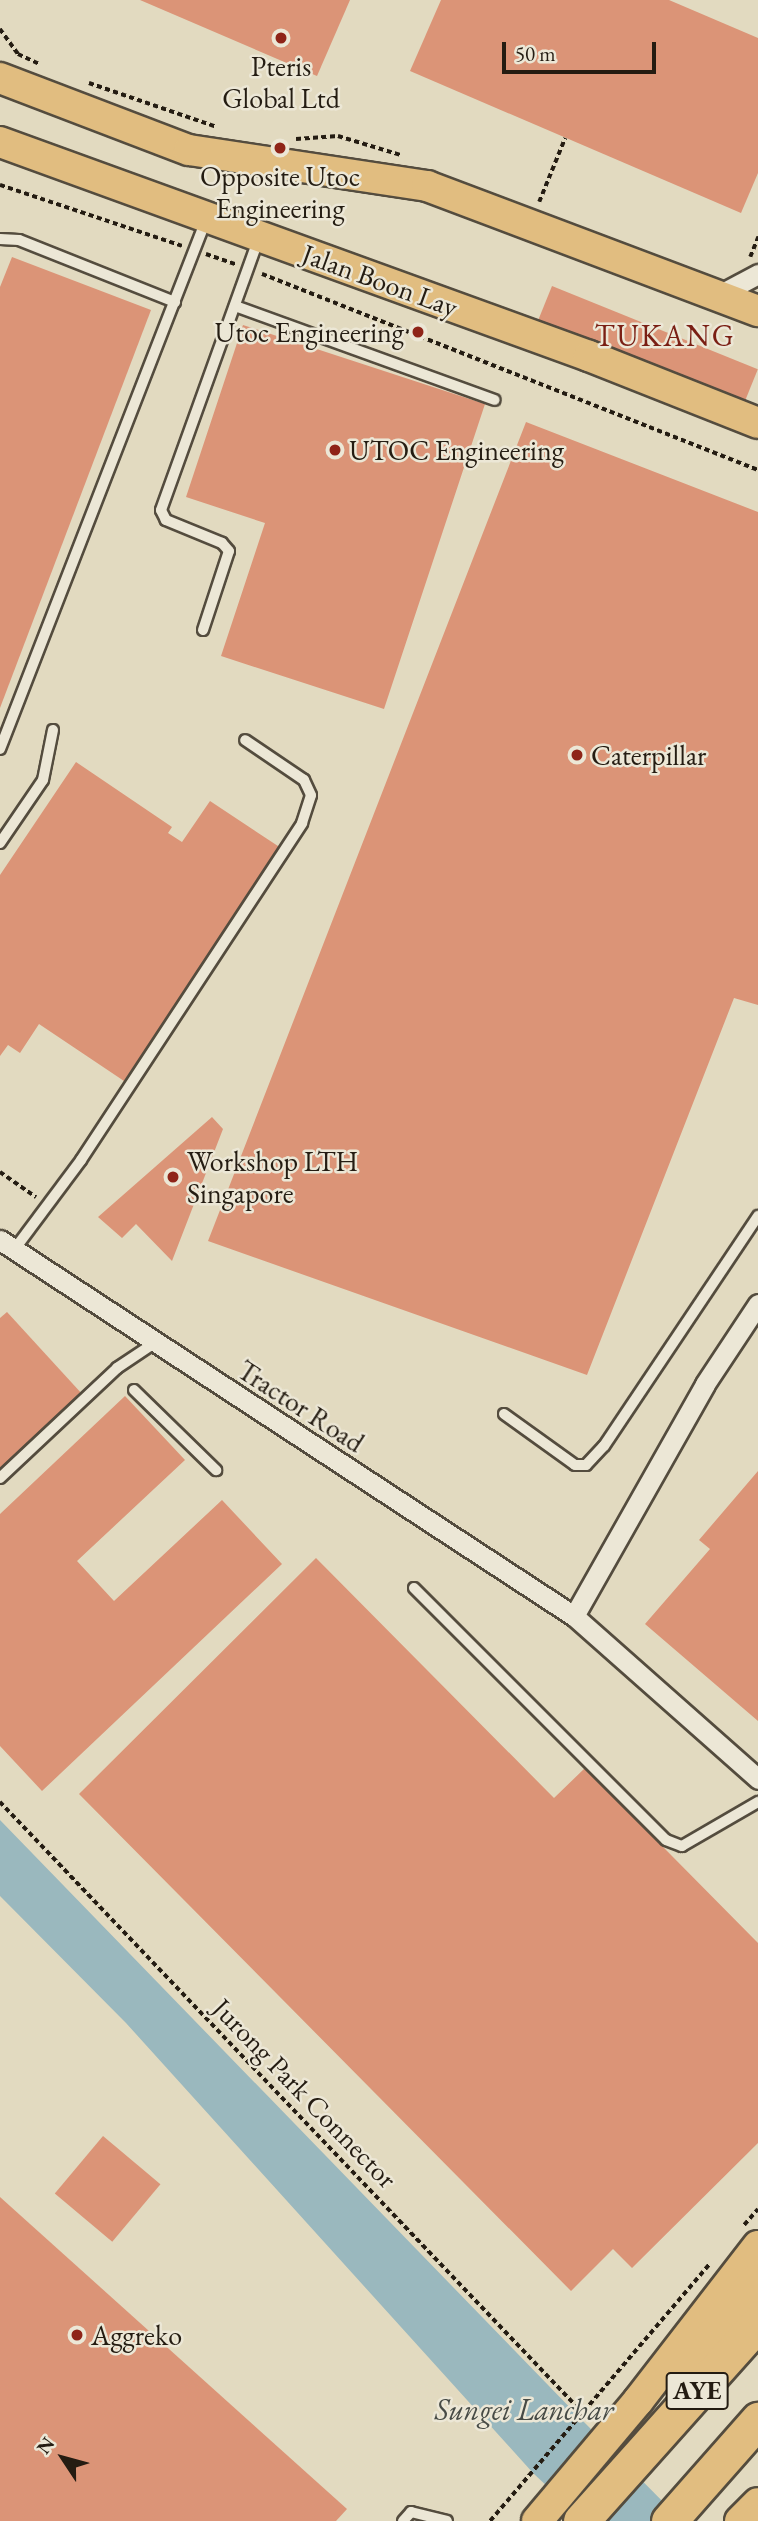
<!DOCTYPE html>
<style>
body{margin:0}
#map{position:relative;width:758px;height:2521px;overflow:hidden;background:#e2dac0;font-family:"EB Garamond",serif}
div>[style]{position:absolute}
.water>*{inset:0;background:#9ab8be}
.building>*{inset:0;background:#db9477;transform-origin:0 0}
.path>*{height:3.5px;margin-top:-1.75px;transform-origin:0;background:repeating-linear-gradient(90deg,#241c12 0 5px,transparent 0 8.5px)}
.roads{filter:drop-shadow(2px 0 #544c3e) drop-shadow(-2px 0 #544c3e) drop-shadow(0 2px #544c3e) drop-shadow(0 -2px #544c3e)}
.lane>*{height:10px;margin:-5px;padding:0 5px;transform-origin:5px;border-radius:5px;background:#ece7d6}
.street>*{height:19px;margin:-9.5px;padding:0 9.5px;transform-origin:9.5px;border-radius:9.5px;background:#ece7d6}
.primary>*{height:30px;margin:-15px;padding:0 15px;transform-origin:15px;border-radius:15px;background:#e1bd80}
.highway>*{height:35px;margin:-17.5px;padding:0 17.5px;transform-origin:17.5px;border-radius:17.5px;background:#e1bd80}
.dots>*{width:19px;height:19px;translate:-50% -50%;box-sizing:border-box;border:4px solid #ece7d6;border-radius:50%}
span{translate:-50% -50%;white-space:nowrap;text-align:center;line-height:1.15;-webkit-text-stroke:5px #ece7d6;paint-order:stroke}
.shield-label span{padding:2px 5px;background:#ece7d6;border:2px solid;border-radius:5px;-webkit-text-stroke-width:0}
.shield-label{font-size:26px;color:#241c12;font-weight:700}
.poi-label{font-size:28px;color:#241c12}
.right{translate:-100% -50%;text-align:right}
.left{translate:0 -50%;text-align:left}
.street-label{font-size:28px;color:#241c12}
.neighbourhood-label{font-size:30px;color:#7a1f14;letter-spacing:2px}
.water-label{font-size:30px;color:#474b46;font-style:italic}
.north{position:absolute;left:28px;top:2423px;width:70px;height:70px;-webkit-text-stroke:5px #ece7d6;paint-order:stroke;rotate:306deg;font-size:19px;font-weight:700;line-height:28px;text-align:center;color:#241c12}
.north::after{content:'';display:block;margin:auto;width:24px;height:32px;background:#241c12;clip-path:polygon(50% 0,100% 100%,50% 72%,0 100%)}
.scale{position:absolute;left:502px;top:42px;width:154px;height:32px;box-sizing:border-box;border:4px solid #241c12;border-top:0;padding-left:9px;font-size:21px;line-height:24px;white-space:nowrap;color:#241c12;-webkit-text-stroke:5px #ece7d6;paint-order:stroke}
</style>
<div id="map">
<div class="water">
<i style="clip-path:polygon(0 1820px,581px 2419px,682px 2521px,584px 2521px,533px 2473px,126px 2023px,0 1896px)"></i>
</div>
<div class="building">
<i style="clip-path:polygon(140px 0,350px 0,317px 76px)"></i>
<i style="clip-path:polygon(441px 0,669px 0,758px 38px,758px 173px,741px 213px,410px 71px)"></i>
<i style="clip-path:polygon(12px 257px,151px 310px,0 708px,0 287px)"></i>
<i style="left:552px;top:286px;width:222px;height:54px;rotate:22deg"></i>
<i style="clip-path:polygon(243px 325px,485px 404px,384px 709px,221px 656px,265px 523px,186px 497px)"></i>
<i style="clip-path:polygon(526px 422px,758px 512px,758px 1005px,734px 998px,587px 1375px,208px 1241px)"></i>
<i style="clip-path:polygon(76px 762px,172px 827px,168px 833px,182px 842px,210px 801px,281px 848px,124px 1081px,39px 1024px,20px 1053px,8px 1045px,0 1056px,0 875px)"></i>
<i style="clip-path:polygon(212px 1117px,223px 1129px,172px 1261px,136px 1224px,122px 1238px,98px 1217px)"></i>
<i style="clip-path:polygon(7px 1312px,83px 1395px,0 1471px,0 1318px)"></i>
<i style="clip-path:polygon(125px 1396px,185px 1460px,77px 1561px,114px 1601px,222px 1500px,282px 1564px,42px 1791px,0 1746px,0 1514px)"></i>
<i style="clip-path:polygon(758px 1471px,758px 1721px,645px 1624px,710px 1549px,699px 1540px)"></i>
<i style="clip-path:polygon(316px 1558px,554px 1798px,585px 1768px,758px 1943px,758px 2143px,632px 2268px,613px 2249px,571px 2291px,79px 1794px)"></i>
<i style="left:103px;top:2136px;width:75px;height:75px;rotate:40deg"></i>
<i style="clip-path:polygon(0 2197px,347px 2509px,336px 2521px,0 2521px)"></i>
</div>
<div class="path">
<i style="left:0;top:29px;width:31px;rotate:54deg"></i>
<i style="left:18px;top:54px;width:23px;rotate:25deg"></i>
<i style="left:89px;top:83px;width:135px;rotate:19deg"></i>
<i style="left:296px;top:139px;width:42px;rotate:-4.1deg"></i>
<i style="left:338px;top:136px;width:66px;rotate:16.8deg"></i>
<i style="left:0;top:185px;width:192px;rotate:18.5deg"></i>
<i style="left:539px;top:202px;width:69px;rotate:-67.9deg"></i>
<i style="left:206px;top:254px;width:31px;rotate:19deg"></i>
<i style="left:750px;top:257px;width:22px;rotate:-68deg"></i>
<i style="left:262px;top:274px;width:533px;rotate:21.56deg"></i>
<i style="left:0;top:1172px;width:44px;rotate:34.8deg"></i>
<i style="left:0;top:1802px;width:842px;rotate:46.35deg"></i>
<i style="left:744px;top:2225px;width:21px;rotate:-49deg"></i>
<i style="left:490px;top:2521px;width:337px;rotate:-49.5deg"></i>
</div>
<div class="roads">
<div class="lane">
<i style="left:0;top:239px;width:19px;rotate:3deg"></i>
<i style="left:19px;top:240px;width:168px;rotate:21.7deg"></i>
<i style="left:235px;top:306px;width:276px;rotate:19.9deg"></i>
<i style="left:203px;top:630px;width:83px;rotate:-71.8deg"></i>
<i style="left:229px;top:551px;width:11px;rotate:-131deg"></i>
<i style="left:222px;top:543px;width:61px;rotate:-157.7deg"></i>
<i style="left:166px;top:520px;width:11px;rotate:-117deg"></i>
<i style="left:161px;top:510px;width:286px;rotate:-70.2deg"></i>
<i style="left:0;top:749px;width:568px;rotate:-68.72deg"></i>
<i style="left:0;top:843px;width:76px;rotate:-55.7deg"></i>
<i style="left:43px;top:780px;width:51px;rotate:-78.7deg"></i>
<i style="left:14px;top:1250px;width:112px;rotate:-53.3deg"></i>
<i style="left:81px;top:1160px;width:403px;rotate:-56.7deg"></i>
<i style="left:302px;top:823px;width:29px;rotate:-72deg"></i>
<i style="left:311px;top:795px;width:17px;rotate:-115deg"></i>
<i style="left:304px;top:780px;width:71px;rotate:-145.9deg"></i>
<i style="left:134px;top:1390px;width:115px;rotate:44.3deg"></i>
<i style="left:504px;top:1414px;width:87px;rotate:35.7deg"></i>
<i style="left:575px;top:1465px;width:11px"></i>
<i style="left:586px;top:1465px;width:26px;rotate:-47deg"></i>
<i style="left:604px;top:1446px;width:277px;rotate:-56.2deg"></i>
<i style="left:0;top:1478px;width:161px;rotate:-43.2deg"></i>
<i style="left:117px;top:1368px;width:43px;rotate:-33.7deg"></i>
<i style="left:414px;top:1588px;width:356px;rotate:45deg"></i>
<i style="left:666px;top:1840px;width:17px;rotate:21deg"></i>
<i style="left:682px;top:1846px;width:88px;rotate:-30.1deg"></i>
<i style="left:403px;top:2521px;width:12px;rotate:-48deg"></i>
<i style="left:411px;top:2512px;width:37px;rotate:14deg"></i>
</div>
<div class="street">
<i style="left:717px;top:296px;width:47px;rotate:-28.2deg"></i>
<i style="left:0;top:1240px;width:686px;rotate:33.23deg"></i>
<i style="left:574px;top:1616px;width:246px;rotate:41.5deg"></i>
<i style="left:574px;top:1616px;width:266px;rotate:-60.5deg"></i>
<i style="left:705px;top:1384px;width:96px;rotate:-56.5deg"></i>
</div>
<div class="primary">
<i style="left:0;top:78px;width:202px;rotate:20.9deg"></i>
<i style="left:189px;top:150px;width:241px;rotate:8.6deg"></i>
<i style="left:427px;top:186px;width:354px;rotate:20.7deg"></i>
<i style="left:0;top:142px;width:627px;rotate:19.97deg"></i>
<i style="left:589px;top:356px;width:182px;rotate:21.6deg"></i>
<i style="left:537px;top:2521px;width:157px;rotate:-49.9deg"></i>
<i style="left:638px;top:2401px;width:196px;rotate:-52.3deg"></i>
<i style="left:740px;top:2521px;width:25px;rotate:-45deg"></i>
</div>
<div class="highway">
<i style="left:685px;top:2372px;width:118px;rotate:-51.9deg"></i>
<i style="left:581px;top:2521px;width:266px;rotate:-48.2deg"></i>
<i style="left:669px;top:2521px;width:135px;rotate:-48.6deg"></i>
</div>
</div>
<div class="dots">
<i style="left:281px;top:38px;background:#8f2418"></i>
<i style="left:280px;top:148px;background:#8f2418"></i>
<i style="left:418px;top:332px;background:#8f2418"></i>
<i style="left:335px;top:450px;background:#8f2418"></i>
<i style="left:577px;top:755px;background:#8f2418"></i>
<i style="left:173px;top:1177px;background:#8f2418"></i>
<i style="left:77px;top:2335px;background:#8f2418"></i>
</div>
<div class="shield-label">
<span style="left:697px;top:2391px">AYE</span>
</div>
<div class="poi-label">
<span style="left:281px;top:82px">Pteris<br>Global Ltd</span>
<span style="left:280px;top:192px">Opposite Utoc<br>Engineering</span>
<span class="right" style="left:404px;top:332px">Utoc Engineering</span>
<span class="left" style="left:349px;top:450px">UTOC Engineering</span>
<span class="left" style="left:591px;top:755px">Caterpillar</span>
<span class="left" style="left:187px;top:1177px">Workshop LTH<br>Singapore</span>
<span class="left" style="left:91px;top:2335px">Aggreko</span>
</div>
<div class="street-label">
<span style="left:380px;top:280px;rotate:20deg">Jalan Boon Lay</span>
<span style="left:301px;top:1406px;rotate:33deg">Tractor Road</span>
<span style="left:305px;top:2093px;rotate:46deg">Jurong Park Connector</span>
</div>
<div class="neighbourhood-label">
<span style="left:665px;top:336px">TUKANG</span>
</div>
<div class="water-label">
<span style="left:524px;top:2410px">Sungei Lanchar</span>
</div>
<div class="north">N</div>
<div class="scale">50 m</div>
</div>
